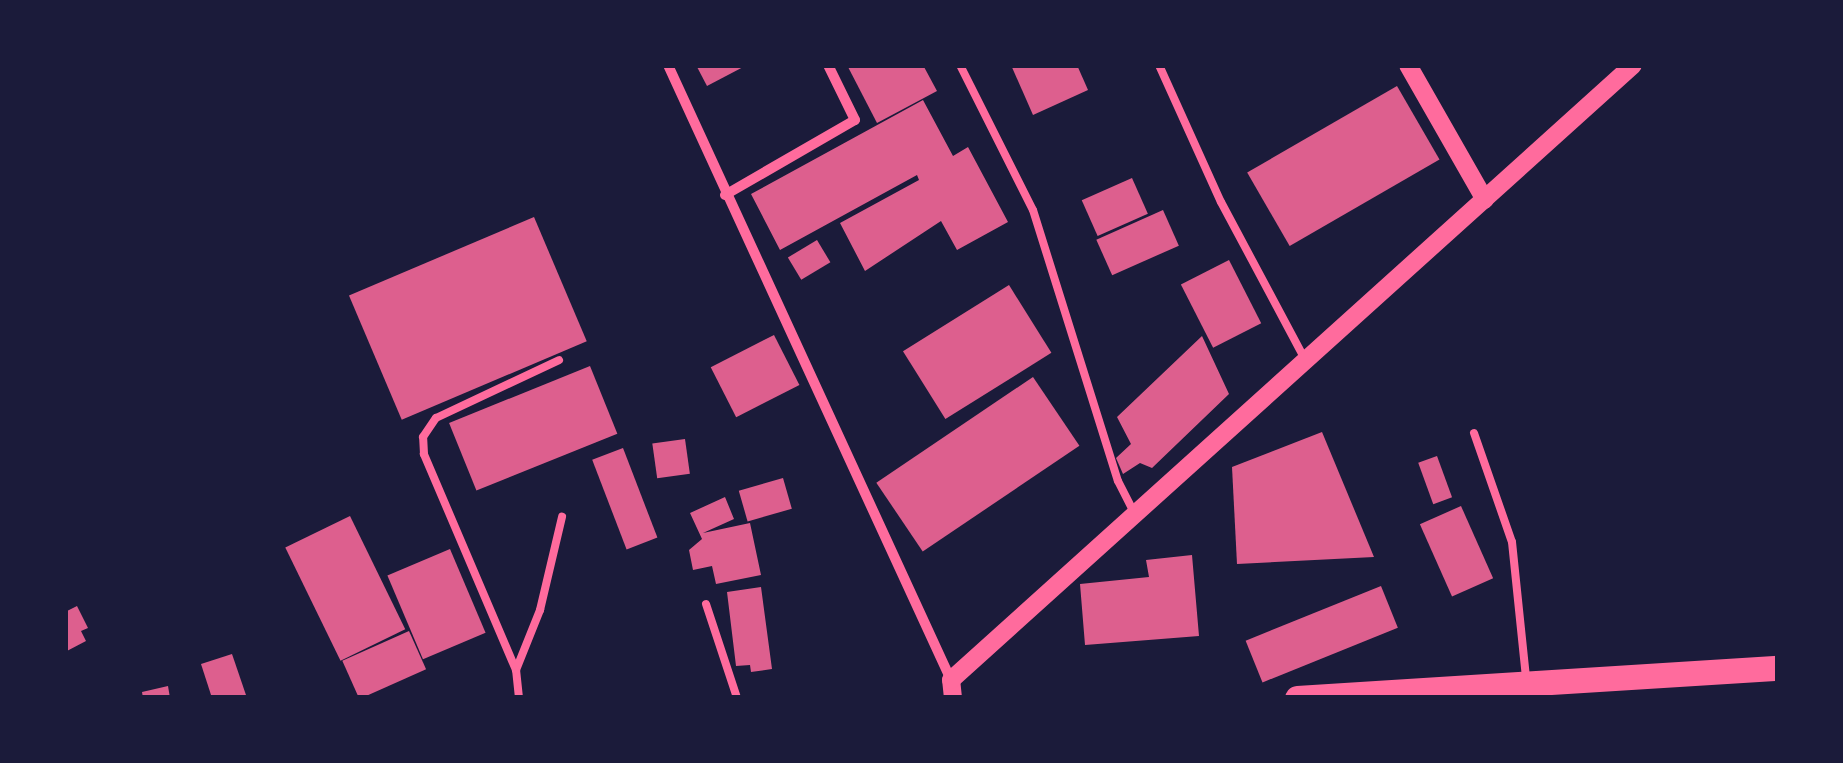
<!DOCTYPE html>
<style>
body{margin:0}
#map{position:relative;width:1843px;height:763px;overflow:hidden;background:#1b1b3a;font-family:"Archivo Narrow",sans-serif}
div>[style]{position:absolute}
.building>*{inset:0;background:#dd5f8e;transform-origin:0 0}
.service>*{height:8px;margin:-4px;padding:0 4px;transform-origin:4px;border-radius:4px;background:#ff6b9d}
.minor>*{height:10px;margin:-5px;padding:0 5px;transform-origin:5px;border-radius:5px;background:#ff6b9d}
.tertiary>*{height:18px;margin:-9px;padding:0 9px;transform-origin:9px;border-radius:9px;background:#ff6b9d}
.primary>*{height:25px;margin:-12.5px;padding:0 12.5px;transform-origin:12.5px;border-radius:12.5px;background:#ff6b9d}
span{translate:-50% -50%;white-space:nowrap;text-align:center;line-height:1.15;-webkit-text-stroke:8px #1b1b3a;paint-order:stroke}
.frame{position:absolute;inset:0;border:68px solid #1b1b3a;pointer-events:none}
</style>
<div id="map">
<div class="building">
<i style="clip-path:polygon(696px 65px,747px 65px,707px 86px)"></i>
<i style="clip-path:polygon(847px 65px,923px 65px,937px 91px,877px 123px)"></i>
<i style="clip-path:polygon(1011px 65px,1077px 65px,1088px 90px,1033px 115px)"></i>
<i style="left:1397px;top:86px;width:85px;height:173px;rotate:60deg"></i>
<i style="clip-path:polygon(923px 100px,953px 156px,968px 147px,1008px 222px,957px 250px,941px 221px,865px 271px,840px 223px,919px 180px,917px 175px,780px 250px,751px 194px)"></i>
<i style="left:1132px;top:178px;width:39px;height:55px;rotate:66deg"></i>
<i style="left:1163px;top:210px;width:39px;height:73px;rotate:66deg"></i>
<i style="left:534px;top:217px;width:135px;height:201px;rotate:67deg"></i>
<i style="left:817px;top:240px;width:26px;height:34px;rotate:59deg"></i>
<i style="left:1229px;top:260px;width:71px;height:54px;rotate:63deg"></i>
<i style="left:1009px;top:285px;width:80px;height:125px;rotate:58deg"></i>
<i style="left:774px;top:335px;width:56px;height:71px;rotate:63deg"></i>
<i style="clip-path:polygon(1202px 336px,1229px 394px,1152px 468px,1140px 463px,1123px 474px,1116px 458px,1131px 444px,1117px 417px)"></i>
<i style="left:590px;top:366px;width:73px;height:152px;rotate:68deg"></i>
<i style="left:1033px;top:377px;width:83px;height:189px;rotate:56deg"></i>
<i style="clip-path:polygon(1322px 432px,1374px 557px,1237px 564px,1232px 467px)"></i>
<i style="left:685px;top:439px;width:35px;height:33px;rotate:82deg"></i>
<i style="left:623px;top:448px;width:96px;height:33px;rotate:69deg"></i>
<i style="left:1437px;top:456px;width:44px;height:20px;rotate:70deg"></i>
<i style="left:783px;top:478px;width:32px;height:46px;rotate:74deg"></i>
<i style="clip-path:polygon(725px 497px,734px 519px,703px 533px,750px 523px,761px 575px,716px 584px,712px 566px,693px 570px,689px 550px,702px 539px,690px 513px)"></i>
<i style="left:1461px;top:506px;width:79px;height:45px;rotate:66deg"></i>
<i style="left:350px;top:516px;width:126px;height:72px;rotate:64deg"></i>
<i style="left:450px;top:549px;width:91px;height:68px;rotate:67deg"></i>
<i style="clip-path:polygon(1192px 555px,1199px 636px,1085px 645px,1080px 584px,1149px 577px,1146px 560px)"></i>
<i style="left:1381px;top:586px;width:45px;height:146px;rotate:68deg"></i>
<i style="clip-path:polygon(761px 587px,772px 669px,751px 672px,750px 665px,736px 666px,727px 592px)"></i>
<i style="clip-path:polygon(77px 606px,88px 628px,81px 631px,86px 641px,65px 652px,65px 612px)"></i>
<i style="left:409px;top:631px;width:42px;height:73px;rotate:66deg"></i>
<i style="clip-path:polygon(232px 654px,247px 698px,212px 698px,201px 664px)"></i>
<i style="clip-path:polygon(168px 686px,170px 698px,143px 698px,142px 692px)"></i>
</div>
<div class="service">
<i style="left:960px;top:65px;width:162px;rotate:63.3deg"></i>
<i style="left:1033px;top:210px;width:284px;rotate:72.6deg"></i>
<i style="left:1118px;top:481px;width:37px;rotate:63deg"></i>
<i style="left:1159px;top:65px;width:150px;rotate:65.7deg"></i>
<i style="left:1221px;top:202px;width:178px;rotate:61.9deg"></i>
<i style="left:1474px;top:433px;width:115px;rotate:70.8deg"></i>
<i style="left:1512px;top:542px;width:136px;rotate:84.1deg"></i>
<i style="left:706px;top:604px;width:99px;rotate:71.7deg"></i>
<i style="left:516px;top:670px;width:235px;rotate:-113.1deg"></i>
<i style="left:424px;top:454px;width:17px;rotate:-93deg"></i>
<i style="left:423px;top:437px;width:23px;rotate:-56deg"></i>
<i style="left:436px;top:418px;width:136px;rotate:-25.2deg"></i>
<i style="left:519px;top:698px;width:28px;rotate:-96deg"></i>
<i style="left:516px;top:670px;width:65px;rotate:-68.2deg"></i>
<i style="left:540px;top:610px;width:96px;rotate:-76.7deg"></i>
</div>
<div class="minor">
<i style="left:668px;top:65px;width:677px;rotate:65.29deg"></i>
<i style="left:725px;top:195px;width:150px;rotate:-30deg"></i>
<i style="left:855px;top:120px;width:61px;rotate:-116.1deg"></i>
</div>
<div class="tertiary">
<i style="left:1408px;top:65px;width:155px;rotate:60.3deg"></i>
<i style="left:953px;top:698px;width:18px;rotate:-96deg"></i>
<i style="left:951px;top:680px;width:918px;rotate:-42.04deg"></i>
</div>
<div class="primary">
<i style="left:1297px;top:698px;width:482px;rotate:-3.6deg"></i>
</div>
<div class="frame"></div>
</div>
